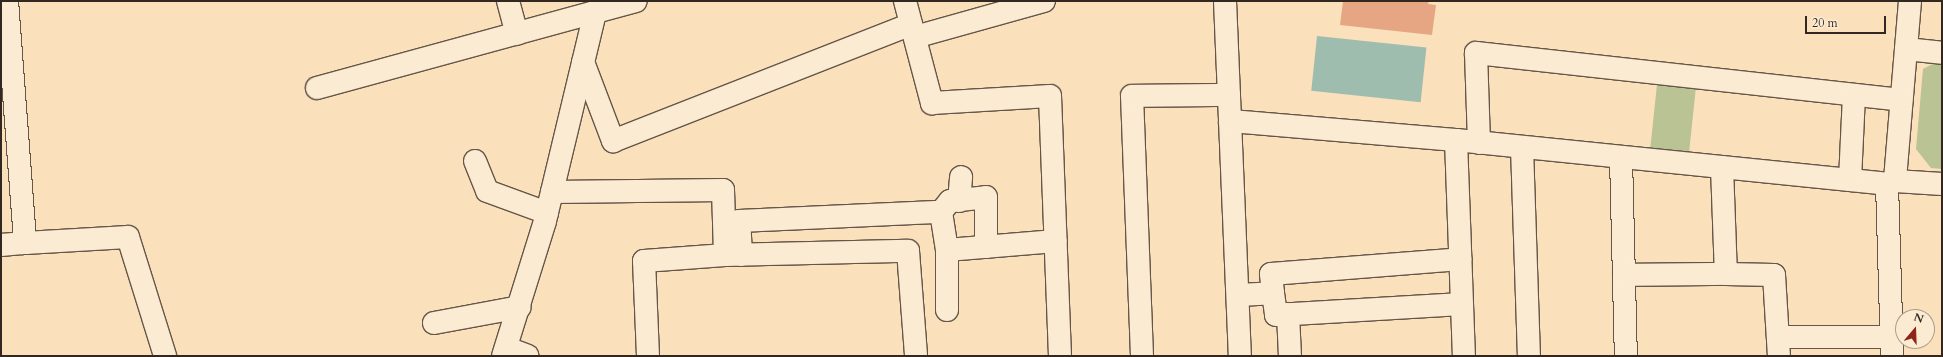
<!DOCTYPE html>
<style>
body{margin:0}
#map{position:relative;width:1943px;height:357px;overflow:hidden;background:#fae0bb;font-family:Cardo,serif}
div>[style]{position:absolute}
.green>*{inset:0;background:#b9c394;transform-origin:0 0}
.water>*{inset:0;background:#9ebdae;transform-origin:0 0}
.building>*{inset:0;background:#e7a683}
.roads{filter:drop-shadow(1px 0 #655648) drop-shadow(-1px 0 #655648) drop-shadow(0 1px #655648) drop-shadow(0 -1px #655648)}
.minor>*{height:22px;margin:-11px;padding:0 11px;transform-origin:11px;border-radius:11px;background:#fcebd3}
span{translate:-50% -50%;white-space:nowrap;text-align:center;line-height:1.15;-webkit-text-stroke:3px #fcebd3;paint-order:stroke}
.frame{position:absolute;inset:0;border:2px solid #332821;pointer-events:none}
.north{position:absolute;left:1895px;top:309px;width:40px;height:40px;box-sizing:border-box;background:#fcebd3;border:1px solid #ac9d8c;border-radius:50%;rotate:19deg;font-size:11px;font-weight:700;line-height:16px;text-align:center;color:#332821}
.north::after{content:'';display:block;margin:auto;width:14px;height:18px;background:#8f2418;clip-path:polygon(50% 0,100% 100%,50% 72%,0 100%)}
.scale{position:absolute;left:1805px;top:16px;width:81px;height:18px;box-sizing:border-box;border:2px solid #332821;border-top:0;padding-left:5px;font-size:12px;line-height:14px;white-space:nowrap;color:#332821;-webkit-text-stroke:3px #fcebd3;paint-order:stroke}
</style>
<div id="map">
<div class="green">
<i style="clip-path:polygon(1942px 59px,1942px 169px,1931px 168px,1916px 149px,1923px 69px)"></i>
<i style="left:1658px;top:75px;width:39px;height:83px;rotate:6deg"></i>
</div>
<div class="water">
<i style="left:1317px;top:36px;width:110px;height:55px;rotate:6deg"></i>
</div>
<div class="building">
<i style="clip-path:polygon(1343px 1px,1429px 1px,1428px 4px,1436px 5px,1432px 35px,1340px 25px)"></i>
</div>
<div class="roads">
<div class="minor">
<i style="left:7px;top:1px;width:243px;rotate:85.7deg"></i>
<i style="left:25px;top:243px;width:103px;rotate:-3.3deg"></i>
<i style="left:128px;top:237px;width:125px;rotate:72.7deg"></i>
<i style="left:508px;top:1px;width:34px;rotate:75deg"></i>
<i style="left:905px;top:1px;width:106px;rotate:75.2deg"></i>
<i style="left:932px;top:103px;width:118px;rotate:-3.4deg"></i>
<i style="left:1050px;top:96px;width:260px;rotate:87.8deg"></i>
<i style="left:1225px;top:1px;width:355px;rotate:87.6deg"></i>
<i style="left:1910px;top:1px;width:181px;rotate:94.8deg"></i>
<i style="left:1895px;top:181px;width:47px;rotate:3.7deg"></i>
<i style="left:915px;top:37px;width:134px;rotate:-15.6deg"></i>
<i style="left:1906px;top:49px;width:36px;rotate:6deg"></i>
<i style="left:583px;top:62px;width:85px;rotate:69.2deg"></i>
<i style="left:613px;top:141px;width:320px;rotate:-21.4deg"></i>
<i style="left:317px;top:88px;width:288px;rotate:-15.3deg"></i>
<i style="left:1230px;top:121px;width:227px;rotate:4.8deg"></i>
<i style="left:1456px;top:140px;width:433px;rotate:5.8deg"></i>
<i style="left:1887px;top:184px;width:9px;rotate:-21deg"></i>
<i style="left:1456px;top:140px;width:216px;rotate:87.9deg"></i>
<i style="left:1479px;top:143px;width:90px;rotate:-91.9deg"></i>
<i style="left:1476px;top:53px;width:428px;rotate:6.3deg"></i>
<i style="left:1522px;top:147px;width:209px;rotate:88.1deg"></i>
<i style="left:1621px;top:157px;width:199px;rotate:88.6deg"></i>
<i style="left:475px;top:161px;width:32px;rotate:68deg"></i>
<i style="left:487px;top:191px;width:64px;rotate:20.1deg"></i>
<i style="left:1722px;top:167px;width:107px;rotate:87.9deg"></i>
<i style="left:1726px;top:274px;width:48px;rotate:1.2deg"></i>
<i style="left:1774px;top:275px;width:81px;rotate:86.5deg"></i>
<i style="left:1850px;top:180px;width:85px;rotate:-87.3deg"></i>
<i style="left:1887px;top:184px;width:172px;rotate:88.3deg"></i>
<i style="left:552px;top:192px;width:171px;rotate:-0.7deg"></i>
<i style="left:723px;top:190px;width:65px;rotate:88.2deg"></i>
<i style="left:725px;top:255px;width:183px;rotate:-1.3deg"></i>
<i style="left:908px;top:251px;width:105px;rotate:85.6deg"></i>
<i style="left:959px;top:201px;width:24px;rotate:-85deg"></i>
<i style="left:1px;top:245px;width:24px;rotate:-5deg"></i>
<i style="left:947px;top:250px;width:38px;rotate:-99deg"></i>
<i style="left:941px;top:212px;width:14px;rotate:-51deg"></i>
<i style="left:950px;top:201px;width:36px;rotate:-6deg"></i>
<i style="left:986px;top:197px;width:50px;rotate:90deg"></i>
<i style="left:741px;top:255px;width:34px;rotate:-93deg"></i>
<i style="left:739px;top:221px;width:202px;rotate:-2.6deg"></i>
<i style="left:1624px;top:275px;width:102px;rotate:-0.6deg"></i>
<i style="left:1273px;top:293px;width:22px;rotate:82deg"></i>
<i style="left:1276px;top:315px;width:186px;rotate:-3.4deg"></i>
<i style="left:1238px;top:295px;width:35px;rotate:-3deg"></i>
<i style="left:1273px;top:293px;width:19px;rotate:-96deg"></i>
<i style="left:1271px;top:274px;width:190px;rotate:-4.5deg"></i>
<i style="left:947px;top:310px;width:60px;rotate:-90deg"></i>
<i style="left:947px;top:250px;width:109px;rotate:-4.7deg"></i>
<i style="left:1288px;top:314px;width:42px;rotate:87.3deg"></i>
<i style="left:434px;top:323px;width:87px;rotate:-10.5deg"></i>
<i style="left:1778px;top:337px;width:113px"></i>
<i style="left:507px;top:348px;width:22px;rotate:21deg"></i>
<i style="left:503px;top:356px;width:141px;rotate:-72.7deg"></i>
<i style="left:545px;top:221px;width:215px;rotate:-76.5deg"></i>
<i style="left:595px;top:12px;width:42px;rotate:-15deg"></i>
<i style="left:648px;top:356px;width:95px;rotate:-92.4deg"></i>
<i style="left:644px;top:261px;width:81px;rotate:-4.2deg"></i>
<i style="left:1142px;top:356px;width:260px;rotate:-92.2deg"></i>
<i style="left:1132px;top:96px;width:97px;rotate:-0.6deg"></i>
</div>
</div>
<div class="frame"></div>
<div class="north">N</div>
<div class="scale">20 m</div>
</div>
